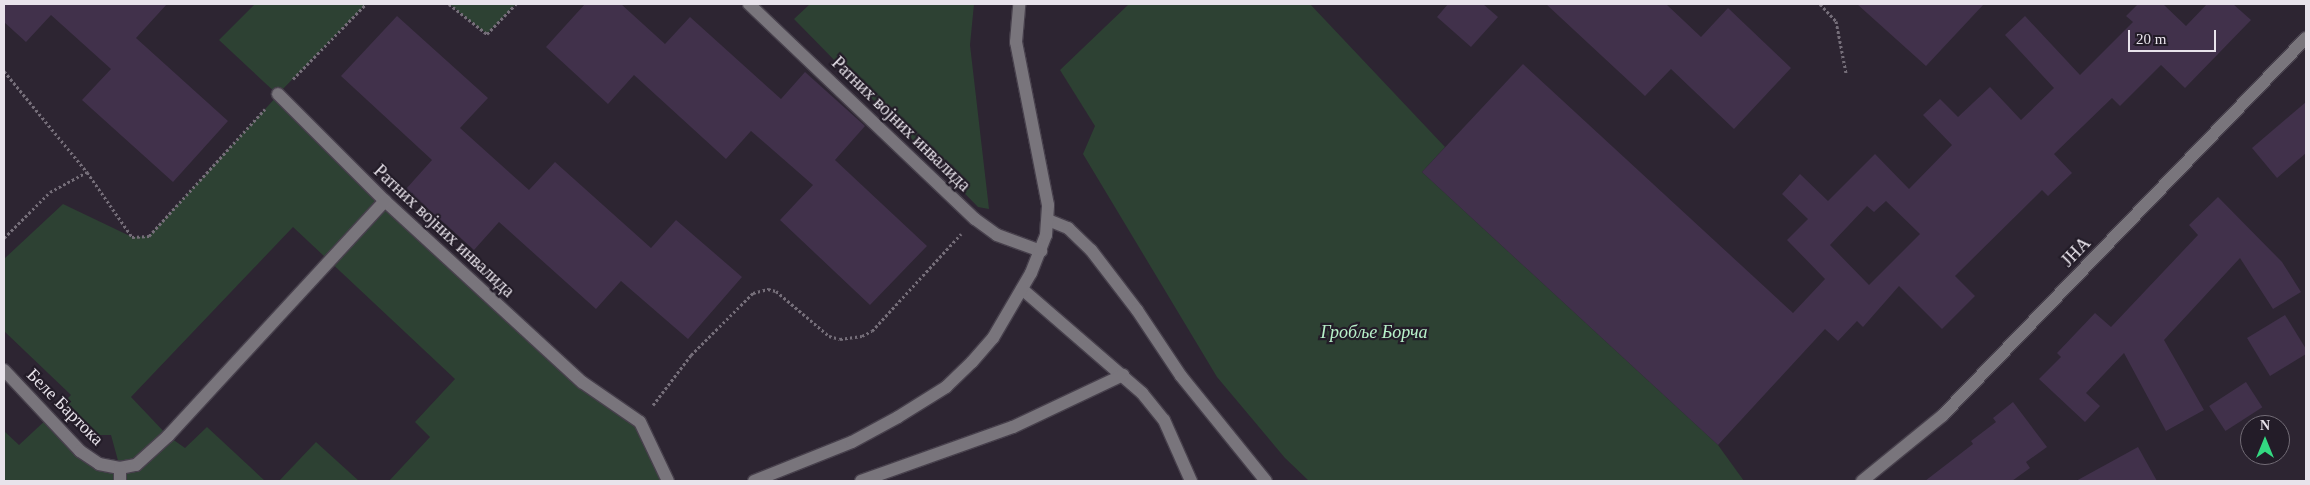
<!DOCTYPE html>
<meta charset="utf-8">
<style>
body{margin:0}
#map{position:relative;width:2310px;height:485px;overflow:hidden;background:#2d2532;font-family:Georgia,serif}
div>[style]{position:absolute}
.green>*{inset:0;background:#2d4133}
.building>*{inset:0;background:#41314b;transform-origin:0 0}
.path>*{height:3px;margin-top:-1.5px;transform-origin:0;background:repeating-linear-gradient(90deg,#756e79 0 2.5px,transparent 0 5px)}
.roads{filter:drop-shadow(1px 0 #47404c) drop-shadow(-1px 0 #47404c) drop-shadow(0 1px #47404c) drop-shadow(0 -1px #47404c)}
.minor>*{height:12px;margin:-6px;padding:0 6px;transform-origin:6px;border-radius:6px;background:#79757c}
span{translate:-50% -50%;white-space:nowrap;text-align:center;line-height:1.15;-webkit-text-stroke:4.5px #231c28;paint-order:stroke}
.street-label{font-size:18px;color:#e8e3eb}
.park-label{font-size:18px;color:#b7f0c9;font-style:italic}
.frame{position:absolute;inset:0;border:5px solid #e8e3eb;pointer-events:none}
.north{position:absolute;left:2240px;top:415px;width:50px;height:50px;box-sizing:border-box;background:#231c28;border:1px solid #726c76;border-radius:50%;rotate:0deg;font-size:14px;font-weight:700;line-height:20px;text-align:center;color:#e8e3eb}
.north::after{content:'';display:block;margin:auto;width:18px;height:22px;background:#33d881;clip-path:polygon(50% 0,100% 100%,50% 72%,0 100%)}
.scale{position:absolute;left:2128px;top:30px;width:88px;height:22px;box-sizing:border-box;border:2px solid #e8e3eb;border-top:0;padding-left:6px;font-size:15px;line-height:18px;white-space:nowrap;color:#e8e3eb;-webkit-text-stroke:4px #231c28;paint-order:stroke}
</style>
<div id="map">
<div class="green">
<i style="clip-path:polygon(255px 4px,366px 4px,278px 94px,582px 382px,640px 422px,668px 481px,389px 481px,430px 437px,415px 422px,455px 379px,293px 227px,131px 397px,168px 436px,185px 448px,207px 427px,265px 481px,4px 481px,4px 431px,19px 445px,49px 417px,80px 451px,120px 468px,111px 435px,91px 435px,61px 405px,71px 395px,4px 331px,4px 259px,63px 204px,132px 237px,149px 236px,278px 95px,219px 40px)"></i>
<i style="clip-path:polygon(449px 4px,516px 4px,487px 34px)"></i>
<i style="clip-path:polygon(810px 4px,974px 4px,970px 45px,989px 209px,978px 207px,794px 19px)"></i>
<i style="clip-path:polygon(1129px 4px,1310px 4px,1445px 147px,1422px 172px,1718px 445px,1744px 481px,1309px 481px,1285px 458px,1217px 377px,1083px 154px,1095px 126px,1060px 70px)"></i>
<i style="clip-path:polygon(316px 442px,359px 481px,279px 481px)"></i>
</div>
<div class="building">
<i style="clip-path:polygon(4px 4px,167px 4px,136px 38px,228px 121px,173px 182px,82px 100px,111px 69px,51px 15px,26px 42px,4px 22px)"></i>
<i style="clip-path:polygon(585px 4px,621px 4px,665px 44px,690px 17px,781px 99px,805px 72px,865px 126px,835px 160px,927px 246px,870px 305px,780px 220px,813px 185px,751px 131px,726px 159px,634px 75px,608px 104px,546px 47px)"></i>
<i style="clip-path:polygon(1448px 4px,1483px 4px,1498px 17px,1471px 47px,1437px 17px)"></i>
<i style="clip-path:polygon(1546px 4px,1666px 4px,1701px 37px,1728px 8px,1791px 68px,1734px 129px,1671px 69px,1645px 96px)"></i>
<i style="clip-path:polygon(1857px 4px,1984px 4px,1926px 66px)"></i>
<i style="clip-path:polygon(evenodd,2138px 4px,2163px 4px,2186px 26px,2207px 4px,2233px 4px,2251px 20px,2185px 88px,2161px 65px,2120px 106px,2112px 98px,2054px 154px,2072px 173px,2048px 196px,2042px 190px,1955px 276px,1975px 296px,1942px 329px,1899px 286px,1863px 327px,1857px 321px,1838px 341px,1825px 329px,1718px 445px,1422px 172px,1523px 64px,1793px 313px,1825px 279px,1787px 240px,1808px 219px,1782px 194px,1800px 174px,1828px 201px,1875px 154px,1909px 189px,1952px 145px,1923px 115px,1940px 99px,1958px 117px,1990px 87px,2021px 120px,2054px 88px,2005px 35px,2025px 16px,2080px 75px,2133px 22px,2126px 16px,2138px 4px,1886px 201px,1920px 234px,1869px 285px,1830px 245px,1867px 206px,1874px 212px,1886px 201px)"></i>
<i style="clip-path:polygon(397px 16px,488px 98px,460px 128px,529px 190px,555px 162px,651px 248px,676px 220px,742px 277px,688px 339px,621px 281px,596px 309px,499px 222px,474px 250px,406px 189px,432px 160px,341px 76px)"></i>
<i style="clip-path:polygon(2306px 102px,2306px 153px,2277px 178px,2252px 148px)"></i>
<i style="clip-path:polygon(2218px 197px,2282px 262px,2301px 292px,2273px 309px,2240px 258px,2164px 340px,2204px 410px,2166px 431px,2124px 353px,2086px 393px,2100px 406px,2085px 422px,2039px 379px,2061px 357px,2057px 353px,2095px 313px,2111px 327px,2198px 235px,2189px 225px)"></i>
<i style="clip-path:polygon(2285px 315px,2306px 349px,2306px 354px,2270px 376px,2247px 338px)"></i>
<i style="left:2246px;top:382px;width:30px;height:44px;rotate:57deg"></i>
<i style="clip-path:polygon(2013px 402px,2047px 447px,2026px 462px,2030px 468px,2012px 481px,1925px 481px,1973px 444px,1971px 441px,1996px 422px,1993px 418px)"></i>
<i style="clip-path:polygon(2138px 447px,2157px 481px,2076px 481px)"></i>
</div>
<div class="path">
<i style="left:449px;top:4px;width:48px;rotate:38.3deg"></i>
<i style="left:487px;top:34px;width:42px;rotate:-46deg"></i>
<i style="left:1820px;top:4px;width:23px;rotate:47deg"></i>
<i style="left:1836px;top:21px;width:53px;rotate:79.1deg"></i>
<i style="left:4px;top:71px;width:131px;rotate:50.6deg"></i>
<i style="left:293px;top:79px;width:105px;rotate:-45.8deg"></i>
<i style="left:4px;top:238px;width:65px;rotate:-45deg"></i>
<i style="left:50px;top:192px;width:42px;rotate:-28.4deg"></i>
<i style="left:87px;top:172px;width:79px;rotate:55.3deg"></i>
<i style="left:132px;top:237px;width:17px;rotate:-3deg"></i>
<i style="left:149px;top:236px;width:172px;rotate:-47.6deg"></i>
<i style="left:653px;top:405px;width:63px;rotate:-52.8deg"></i>
<i style="left:691px;top:355px;width:88px;rotate:-45deg"></i>
<i style="left:753px;top:293px;width:16px;rotate:-15deg"></i>
<i style="left:768px;top:289px;width:8px;rotate:14deg"></i>
<i style="left:776px;top:291px;width:70px;rotate:40.3deg"></i>
<i style="left:829px;top:336px;width:11px;rotate:15deg"></i>
<i style="left:840px;top:339px;width:22px;rotate:-8deg"></i>
<i style="left:862px;top:336px;width:11px;rotate:-27deg"></i>
<i style="left:872px;top:331px;width:132px;rotate:-47.5deg"></i>
</div>
<div class="roads">
<div class="minor">
<i style="left:749px;top:4px;width:312px;rotate:43.6deg"></i>
<i style="left:975px;top:219px;width:27px;rotate:36deg"></i>
<i style="left:997px;top:235px;width:47px;rotate:20deg"></i>
<i style="left:278px;top:94px;width:151px;rotate:45deg"></i>
<i style="left:385px;top:201px;width:268px;rotate:42.6deg"></i>
<i style="left:582px;top:382px;width:70px;rotate:34.6deg"></i>
<i style="left:640px;top:422px;width:65px;rotate:64.6deg"></i>
<i style="left:1048px;top:220px;width:22px;rotate:22deg"></i>
<i style="left:1068px;top:228px;width:32px;rotate:44deg"></i>
<i style="left:1091px;top:250px;width:76px;rotate:52.5deg"></i>
<i style="left:1137px;top:310px;width:79px;rotate:56.3deg"></i>
<i style="left:1181px;top:376px;width:135px;rotate:51deg"></i>
<i style="left:1022px;top:289px;width:159px;rotate:40.9deg"></i>
<i style="left:1142px;top:393px;width:35px;rotate:51deg"></i>
<i style="left:1164px;top:420px;width:67px;rotate:66.1deg"></i>
<i style="left:4px;top:370px;width:111px;rotate:46.8deg"></i>
<i style="left:80px;top:451px;width:23px;rotate:34deg"></i>
<i style="left:99px;top:464px;width:21px;rotate:11deg"></i>
<i style="left:120px;top:468px;width:16px;rotate:-11deg"></i>
<i style="left:136px;top:465px;width:43px;rotate:-42.2deg"></i>
<i style="left:168px;top:436px;width:320px;rotate:-47.3deg"></i>
<i style="left:120px;top:481px;width:13px;rotate:-90deg"></i>
<i style="left:754px;top:481px;width:105px;rotate:-21.7deg"></i>
<i style="left:852px;top:442px;width:52px;rotate:-28.5deg"></i>
<i style="left:898px;top:417px;width:57px;rotate:-32deg"></i>
<i style="left:946px;top:387px;width:36px;rotate:-44deg"></i>
<i style="left:972px;top:362px;width:32px;rotate:-49deg"></i>
<i style="left:993px;top:338px;width:75px;rotate:-59.7deg"></i>
<i style="left:1031px;top:273px;width:41px;rotate:-68.5deg"></i>
<i style="left:1046px;top:235px;width:30px;rotate:-86deg"></i>
<i style="left:1048px;top:205px;width:166px;rotate:-101.1deg"></i>
<i style="left:1016px;top:42px;width:38px;rotate:-85deg"></i>
<i style="left:861px;top:481px;width:161px;rotate:-19.6deg"></i>
<i style="left:1013px;top:427px;width:122px;rotate:-25.3deg"></i>
<i style="left:1862px;top:481px;width:103px;rotate:-39.1deg"></i>
<i style="left:1942px;top:416px;width:525px;rotate:-46.08deg"></i>
</div>
</div>
<div class="street-label">
<span style="left:901px;top:124px;rotate:44deg">Ратних војних инвалида</span>
<span style="left:444px;top:231px;rotate:43deg">Ратних војних инвалида</span>
<span style="left:2076px;top:252px;rotate:-46deg">ЈНА</span>
<span style="left:65px;top:407px;rotate:45deg">Беле Бартока</span>
</div>
<div class="park-label">
<span style="left:1374px;top:332px">Гробље Борча</span>
</div>
<div class="frame"></div>
<div class="north">N</div>
<div class="scale">20 m</div>
</div>
